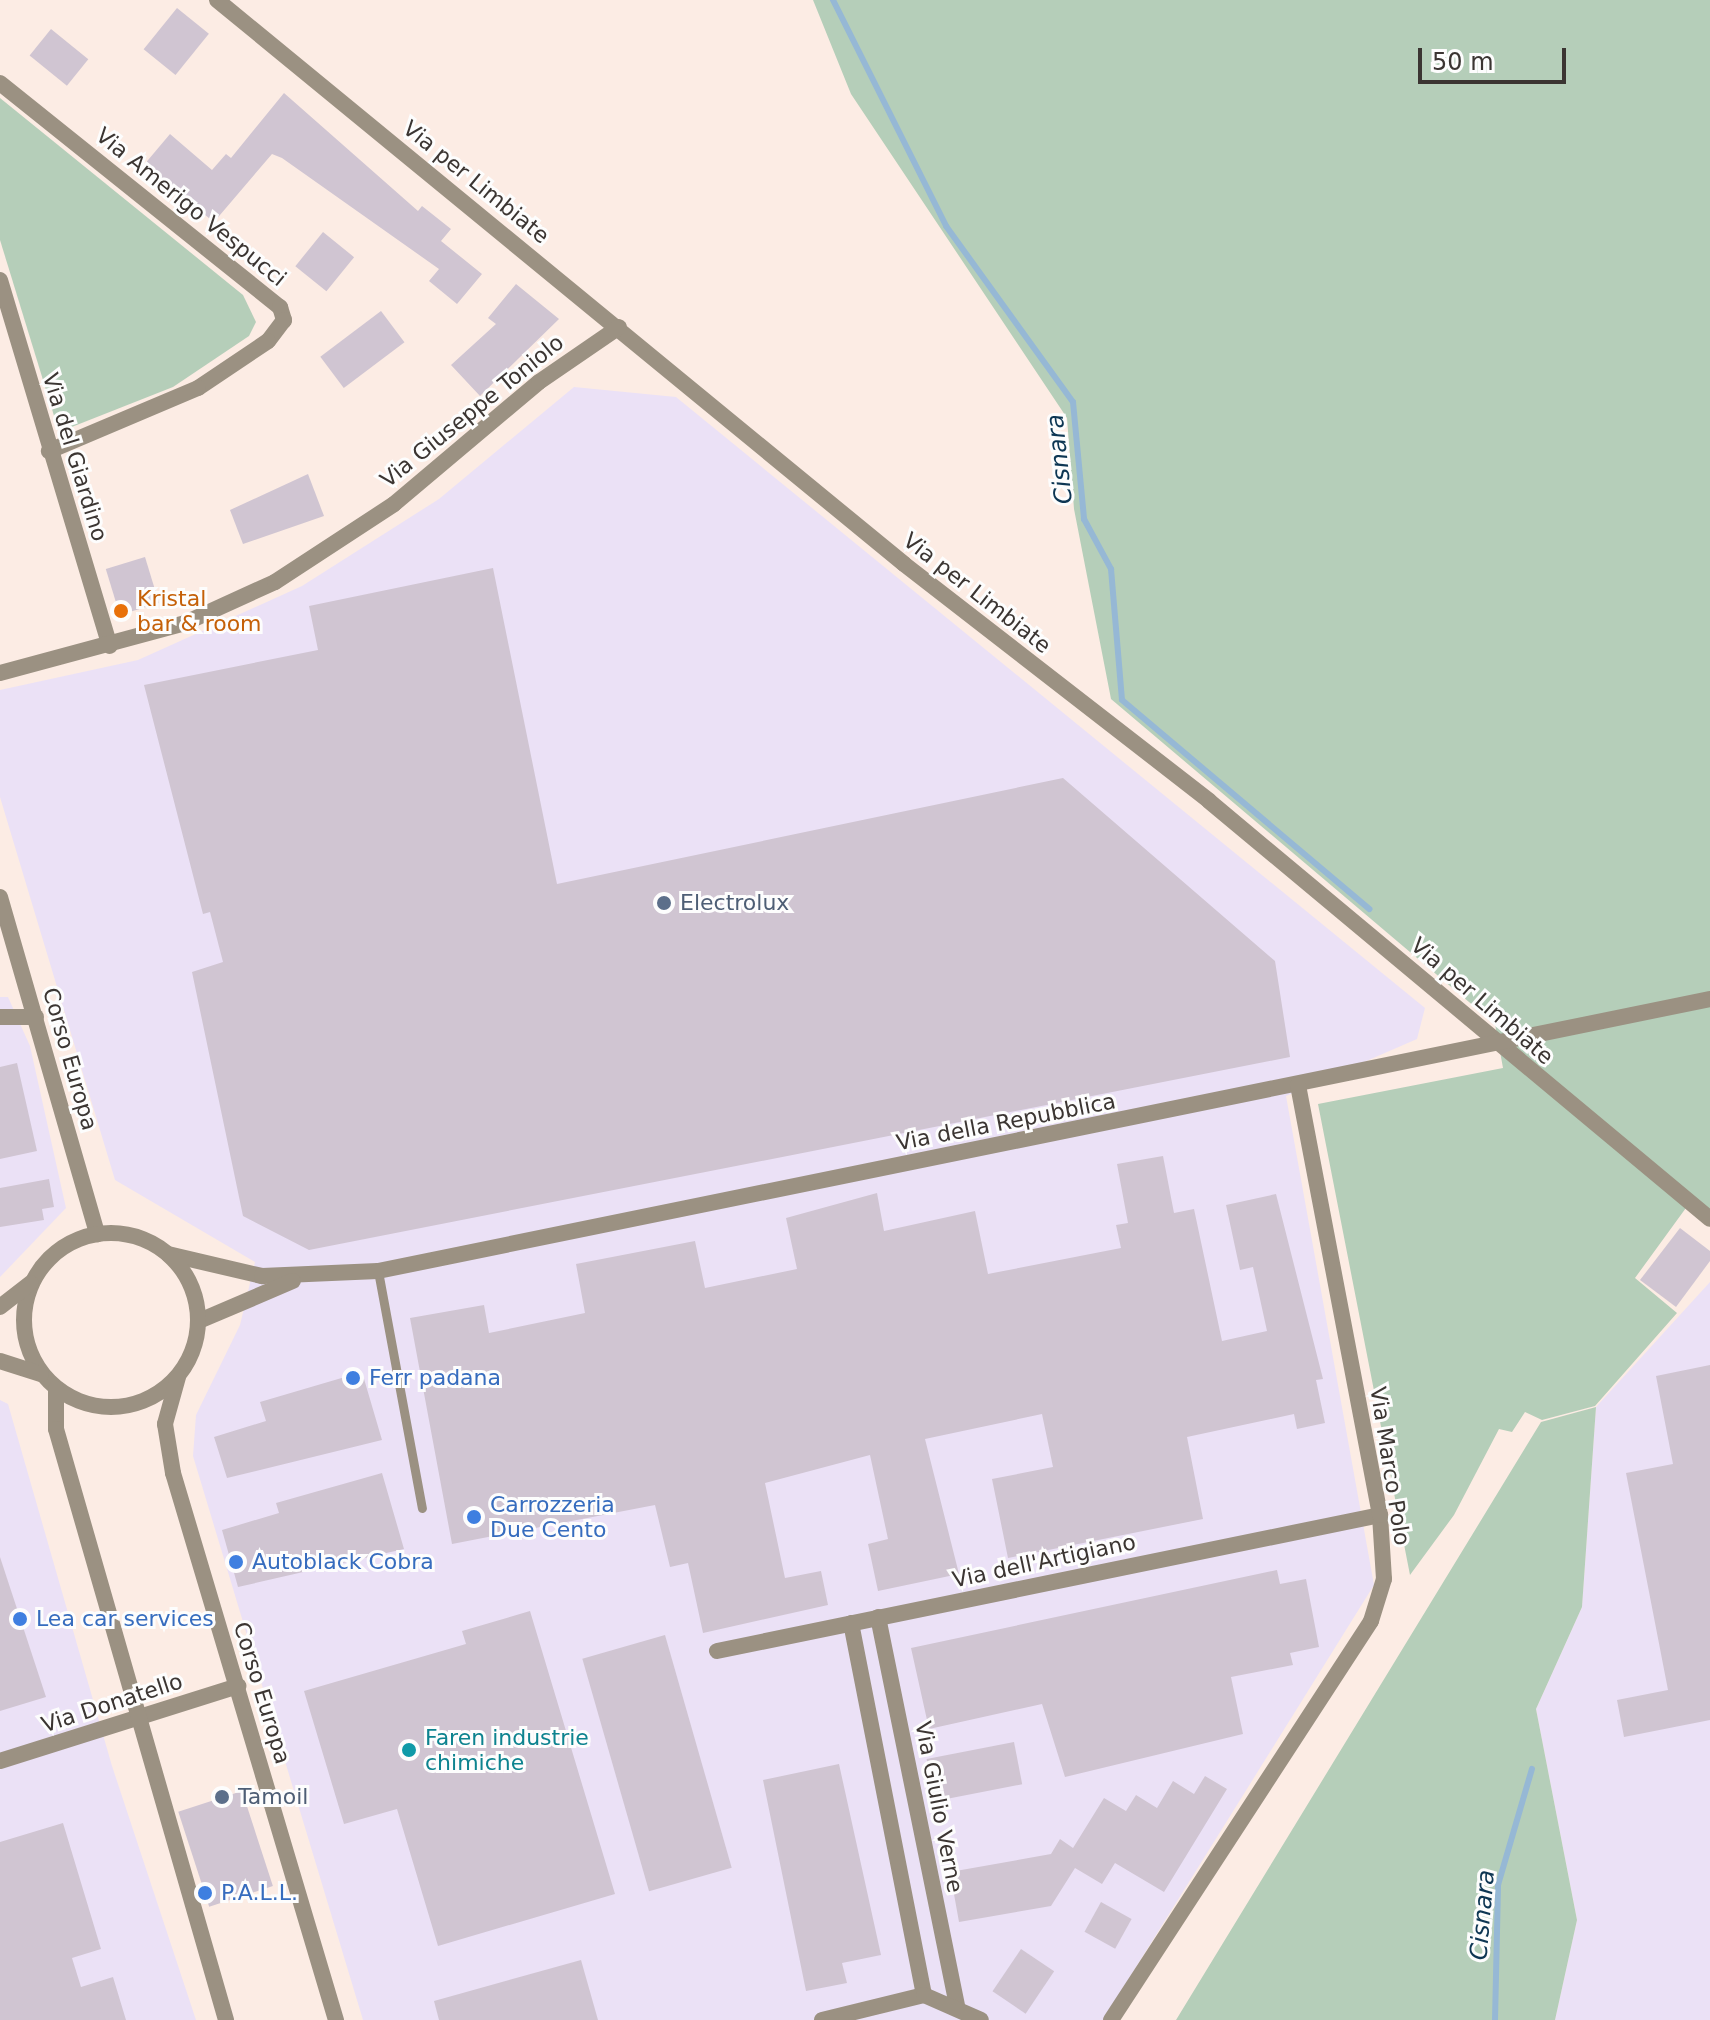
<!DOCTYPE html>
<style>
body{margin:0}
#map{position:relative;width:1710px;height:2020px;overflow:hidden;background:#fcece4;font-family:"DejaVu Sans",sans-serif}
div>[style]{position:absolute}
.industrial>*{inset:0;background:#ebe1f6}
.green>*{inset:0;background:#b5ceb9}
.stream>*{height:6px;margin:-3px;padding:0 3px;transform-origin:3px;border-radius:3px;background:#96b8d5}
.building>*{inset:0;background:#d0c5d2;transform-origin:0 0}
.service>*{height:9px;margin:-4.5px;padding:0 4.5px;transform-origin:4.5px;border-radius:4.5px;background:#9b9182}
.minor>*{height:16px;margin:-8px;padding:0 8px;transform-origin:8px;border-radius:8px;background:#9b9182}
.tertiary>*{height:16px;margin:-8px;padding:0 8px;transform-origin:8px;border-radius:8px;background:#9b9182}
.tertiary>.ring{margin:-8px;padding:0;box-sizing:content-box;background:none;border:16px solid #9b9182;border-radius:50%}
.dots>*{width:22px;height:22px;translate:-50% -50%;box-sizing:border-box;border:4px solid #fdfdfd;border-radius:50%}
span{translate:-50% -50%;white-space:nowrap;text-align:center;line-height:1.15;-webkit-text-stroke:6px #fdfdfd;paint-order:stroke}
.street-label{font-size:22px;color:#3b3532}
.food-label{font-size:22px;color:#c56008}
.left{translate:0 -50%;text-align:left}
.service-label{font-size:22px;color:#4e5e75}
.shop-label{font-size:22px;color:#366cbe}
.culture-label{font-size:22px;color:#0d838f}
.water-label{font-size:24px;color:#0d3653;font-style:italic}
.scale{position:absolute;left:1418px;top:48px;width:148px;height:36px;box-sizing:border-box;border:4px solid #3b3532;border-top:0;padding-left:10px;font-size:24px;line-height:28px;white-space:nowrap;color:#3b3532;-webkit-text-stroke:6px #fdfdfd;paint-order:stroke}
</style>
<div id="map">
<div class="industrial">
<i style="clip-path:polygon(574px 387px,676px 397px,1425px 1008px,1417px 1039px,1286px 1096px,1374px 1585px,1103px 2020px,363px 2020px,193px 1456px,196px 1415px,240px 1325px,255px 1262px,115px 1180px,0 797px,0 690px,138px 660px,302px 586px,439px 499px)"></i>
<i style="clip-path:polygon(0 997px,8px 997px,30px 1046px,66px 1208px,0 1277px)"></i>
<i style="clip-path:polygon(1710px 1282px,1710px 2020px,1555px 2020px,1577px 1920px,1536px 1709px,1582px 1607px,1596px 1407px)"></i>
<i style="clip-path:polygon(0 1400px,8px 1404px,112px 1766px,196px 2020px,0 2020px)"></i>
</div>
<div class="green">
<i style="clip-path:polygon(813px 0,1710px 0,1710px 1215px,1691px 1201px,1635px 1278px,1677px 1313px,1595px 1406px,1542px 1420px,1525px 1412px,1512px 1432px,1499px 1429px,1454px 1515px,1410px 1575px,1318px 1104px,1503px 1068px,1495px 1024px,1111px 699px,1074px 509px,1067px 418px,851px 94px)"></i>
<i style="clip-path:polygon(0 98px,243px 295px,256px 322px,249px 336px,173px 387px,59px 432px,0 240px)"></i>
<i style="clip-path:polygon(1596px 1407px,1582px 1607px,1536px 1709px,1577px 1920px,1555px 2020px,1176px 2020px,1541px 1422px)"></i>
</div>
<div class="stream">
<i style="left:833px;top:0;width:253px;rotate:63.4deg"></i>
<i style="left:946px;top:226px;width:217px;rotate:54.2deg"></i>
<i style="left:1073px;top:402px;width:118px;rotate:84.6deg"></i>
<i style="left:1084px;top:519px;width:57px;rotate:61.6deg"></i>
<i style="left:1111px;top:569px;width:131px;rotate:85.2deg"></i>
<i style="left:1122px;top:700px;width:324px;rotate:40.2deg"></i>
<i style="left:1495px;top:2020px;width:135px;rotate:-88.7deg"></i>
<i style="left:1498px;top:1885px;width:121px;rotate:-73.7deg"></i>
</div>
<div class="building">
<i style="left:177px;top:8px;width:41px;height:53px;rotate:39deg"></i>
<i style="left:51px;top:29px;width:48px;height:34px;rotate:39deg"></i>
<i style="clip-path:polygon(284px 93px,418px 211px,422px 206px,451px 229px,441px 241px,482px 274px,457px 304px,429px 281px,439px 269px,282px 158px,272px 154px,214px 222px,143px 166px,170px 134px,212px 170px,226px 154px,231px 158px)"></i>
<i style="left:323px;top:232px;width:40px;height:44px;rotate:39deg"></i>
<i style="clip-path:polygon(516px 284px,559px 319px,480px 396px,451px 365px,496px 324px,488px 318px)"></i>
<i style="left:381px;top:311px;width:39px;height:76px;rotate:53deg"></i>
<i style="clip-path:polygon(308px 474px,324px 516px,243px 544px,230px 510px)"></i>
<i style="left:145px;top:557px;width:48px;height:41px;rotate:73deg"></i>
<i style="clip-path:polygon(493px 568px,557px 884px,1063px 778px,1275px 961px,1290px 1057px,309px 1250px,243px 1216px,192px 972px,223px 962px,210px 912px,203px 914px,144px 685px,318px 650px,309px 606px)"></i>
<i style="clip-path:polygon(17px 1063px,37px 1151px,0 1159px,0 1067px)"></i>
<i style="clip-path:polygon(1163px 1156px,1174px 1213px,1194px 1209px,1222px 1341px,1267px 1331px,1253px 1267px,1240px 1270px,1226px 1205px,1276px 1194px,1323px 1379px,1316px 1380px,1325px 1423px,1297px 1429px,1294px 1414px,1187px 1437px,1203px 1519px,1008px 1558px,992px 1479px,1053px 1467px,1042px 1414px,925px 1439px,959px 1574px,878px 1591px,868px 1544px,888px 1539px,870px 1455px,765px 1483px,785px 1578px,821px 1571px,828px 1605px,703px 1633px,688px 1563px,670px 1567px,655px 1505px,452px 1544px,410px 1318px,484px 1305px,489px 1333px,585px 1313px,576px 1264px,695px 1241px,705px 1288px,797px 1269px,786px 1218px,877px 1193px,884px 1231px,975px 1211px,988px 1274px,1121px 1248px,1116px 1225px,1128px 1223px,1117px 1164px)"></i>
<i style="clip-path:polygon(49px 1179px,54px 1207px,42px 1209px,44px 1220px,0 1227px,0 1188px)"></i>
<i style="clip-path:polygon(1680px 1228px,1710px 1251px,1710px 1261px,1676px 1307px,1640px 1280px)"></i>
<i style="clip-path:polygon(1710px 1365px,1710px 1720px,1624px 1737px,1617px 1700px,1668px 1690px,1626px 1473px,1673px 1464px,1656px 1376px)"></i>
<i style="clip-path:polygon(362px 1372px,382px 1440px,227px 1478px,214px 1437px,266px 1421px,260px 1402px)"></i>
<i style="clip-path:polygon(382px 1473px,404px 1549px,238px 1587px,222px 1530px,279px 1513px,276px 1503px)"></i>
<i style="clip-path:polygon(0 1557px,46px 1697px,0 1711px)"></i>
<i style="clip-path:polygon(1277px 1570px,1280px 1584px,1306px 1579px,1319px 1647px,1290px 1653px,1293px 1665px,1231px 1677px,1243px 1734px,1065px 1777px,1042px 1704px,929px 1729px,911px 1648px)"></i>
<i style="clip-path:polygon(530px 1611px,615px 1894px,438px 1946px,397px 1809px,344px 1824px,304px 1691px,466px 1644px,462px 1631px)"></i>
<i style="left:665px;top:1635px;width:242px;height:86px;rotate:74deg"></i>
<i style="left:1014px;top:1742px;width:43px;height:89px;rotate:79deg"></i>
<i style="clip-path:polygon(839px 1764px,881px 1955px,842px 1963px,847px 1983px,806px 1991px,763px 1780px)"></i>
<i style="clip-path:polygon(1205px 1776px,1227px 1789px,1164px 1892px,1115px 1863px,1102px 1884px,1075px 1868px,1051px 1906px,959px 1922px,950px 1872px,1051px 1854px,1060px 1839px,1073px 1848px,1104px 1798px,1126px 1811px,1136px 1795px,1157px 1808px,1173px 1781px,1194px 1794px)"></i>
<i style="left:242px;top:1791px;width:100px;height:67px;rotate:72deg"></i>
<i style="clip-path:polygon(63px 1823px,101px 1949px,72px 1958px,81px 1987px,113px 1977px,126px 2020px,0 2020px,0 1842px)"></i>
<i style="left:1101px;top:1902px;width:35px;height:34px;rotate:29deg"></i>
<i style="left:1021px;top:1949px;width:40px;height:51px;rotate:34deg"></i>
<i style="clip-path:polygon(581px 1960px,598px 2020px,439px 2020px,434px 2001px)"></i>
</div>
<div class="service">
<i style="left:378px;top:1271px;width:241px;rotate:79.5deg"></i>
</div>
<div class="minor">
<i style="left:217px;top:0;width:889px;rotate:39.38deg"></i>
<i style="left:904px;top:564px;width:386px;rotate:37.8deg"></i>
<i style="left:1209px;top:801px;width:652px;rotate:39.84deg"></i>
<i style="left:0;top:83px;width:359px;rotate:38.7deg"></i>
<i style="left:280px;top:307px;width:14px;rotate:73deg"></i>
<i style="left:284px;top:320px;width:26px;rotate:127deg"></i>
<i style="left:268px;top:341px;width:84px;rotate:146.1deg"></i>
<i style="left:198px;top:388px;width:162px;rotate:157.1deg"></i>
<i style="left:0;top:280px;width:382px;rotate:73.3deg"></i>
<i style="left:0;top:673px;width:192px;rotate:-15.1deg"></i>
<i style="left:185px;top:623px;width:99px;rotate:-24.5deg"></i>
<i style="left:275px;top:582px;width:142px;rotate:-33.2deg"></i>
<i style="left:394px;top:504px;width:189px;rotate:-40.1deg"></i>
<i style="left:539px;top:382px;width:97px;rotate:-34.5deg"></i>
<i style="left:0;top:897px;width:351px;rotate:73.9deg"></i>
<i style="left:0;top:1017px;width:36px"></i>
<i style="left:168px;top:1254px;width:97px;rotate:13.2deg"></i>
<i style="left:262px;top:1276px;width:116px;rotate:-2.5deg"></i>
<i style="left:378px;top:1271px;width:1359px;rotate:-11.54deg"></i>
<i style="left:199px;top:1321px;width:102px;rotate:-23.1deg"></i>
<i style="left:878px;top:1617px;width:397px;rotate:78.5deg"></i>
<i style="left:851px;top:1623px;width:379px;rotate:78.9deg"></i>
<i style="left:717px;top:1651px;width:677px;rotate:-11.59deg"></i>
<i style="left:0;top:1761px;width:250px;rotate:-17.5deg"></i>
<i style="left:822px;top:2020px;width:105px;rotate:-13.8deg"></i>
<i style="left:924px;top:1995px;width:62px;rotate:23.7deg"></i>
<i style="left:1111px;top:2020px;width:476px;rotate:-56.9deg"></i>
<i style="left:1371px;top:1621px;width:44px;rotate:-72.8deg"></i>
<i style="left:1384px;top:1579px;width:64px;rotate:-93.6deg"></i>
<i style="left:1380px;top:1515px;width:438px;rotate:-100.8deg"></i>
</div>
<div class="tertiary">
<i class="ring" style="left:24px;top:1233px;width:158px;height:158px"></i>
<i style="left:0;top:1307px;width:39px;rotate:-38deg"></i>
<i style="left:0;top:1361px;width:43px;rotate:17.6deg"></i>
<i style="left:178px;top:1377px;width:49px;rotate:105.5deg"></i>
<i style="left:165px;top:1424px;width:50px;rotate:80.7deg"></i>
<i style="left:173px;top:1473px;width:571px;rotate:73.41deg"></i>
<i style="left:56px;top:1389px;width:40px;rotate:90deg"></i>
<i style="left:56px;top:1429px;width:615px;rotate:73.95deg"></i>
</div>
<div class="dots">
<i style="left:121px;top:611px;background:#e8710a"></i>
<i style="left:664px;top:903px;background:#5c6f8a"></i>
<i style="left:353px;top:1378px;background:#3f7fe0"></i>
<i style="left:474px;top:1517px;background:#3f7fe0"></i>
<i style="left:236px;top:1562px;background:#3f7fe0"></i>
<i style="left:20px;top:1619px;background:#3f7fe0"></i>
<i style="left:409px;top:1750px;background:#0f9aa8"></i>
<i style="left:222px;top:1797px;background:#5c6f8a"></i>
<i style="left:205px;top:1893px;background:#3f7fe0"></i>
</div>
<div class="street-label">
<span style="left:476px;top:182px;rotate:39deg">Via per Limbiate</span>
<span style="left:191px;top:207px;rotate:39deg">Via Amerigo Vespucci</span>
<span style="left:472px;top:411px;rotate:-39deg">Via Giuseppe Toniolo</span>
<span style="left:75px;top:457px;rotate:73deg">Via del Giardino</span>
<span style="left:977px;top:593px;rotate:38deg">Via per Limbiate</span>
<span style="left:1482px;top:1001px;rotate:41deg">Via per Limbiate</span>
<span style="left:70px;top:1059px;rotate:74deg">Corso Europa</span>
<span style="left:1006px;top:1122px;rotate:-11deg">Via della Repubblica</span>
<span style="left:1390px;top:1466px;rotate:81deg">Via Marco Polo</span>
<span style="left:1044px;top:1561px;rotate:-12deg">Via dell'Artigiano</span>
<span style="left:262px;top:1693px;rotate:73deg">Corso Europa</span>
<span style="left:112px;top:1703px;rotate:-18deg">Via Donatello</span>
<span style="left:939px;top:1807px;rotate:79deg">Via Giulio Verne</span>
</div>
<div class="food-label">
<span class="left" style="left:137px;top:611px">Kristal<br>bar &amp; room</span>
</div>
<div class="service-label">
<span class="left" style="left:680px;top:903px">Electrolux</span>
<span class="left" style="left:238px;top:1797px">Tamoil</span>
</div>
<div class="shop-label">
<span class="left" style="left:369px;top:1378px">Ferr padana</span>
<span class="left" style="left:490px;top:1517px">Carrozzeria<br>Due Cento</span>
<span class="left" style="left:252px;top:1562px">Autoblack Cobra</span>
<span class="left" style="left:36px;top:1619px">Lea car services</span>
<span class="left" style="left:221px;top:1893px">P.A.L.L.</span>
</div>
<div class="culture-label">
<span class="left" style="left:425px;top:1750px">Faren industrie<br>chimiche</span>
</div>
<div class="water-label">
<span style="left:1060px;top:459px;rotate:-96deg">Cisnara</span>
<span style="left:1483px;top:1915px;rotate:-85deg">Cisnara</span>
</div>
<div class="scale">50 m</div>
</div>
